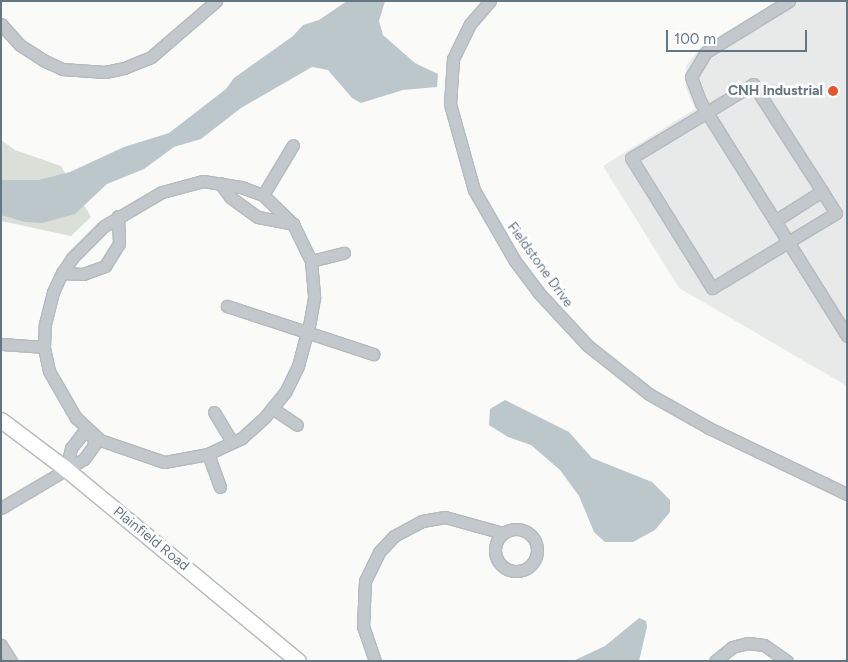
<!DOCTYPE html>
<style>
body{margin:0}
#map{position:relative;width:848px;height:662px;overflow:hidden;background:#fafaf8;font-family:Figtree,sans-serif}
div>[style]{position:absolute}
.built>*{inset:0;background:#e8e9e9}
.green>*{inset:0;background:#dadfd7}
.water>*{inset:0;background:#bbc7cb}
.roads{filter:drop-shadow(1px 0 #b5babe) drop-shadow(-1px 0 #b5babe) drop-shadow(0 1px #b5babe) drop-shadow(0 -1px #b5babe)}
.minor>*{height:11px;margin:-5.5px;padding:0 5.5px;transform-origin:5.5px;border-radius:5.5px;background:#c3c8cc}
.minor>.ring{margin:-5.5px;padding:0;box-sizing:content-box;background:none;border:11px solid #c3c8cc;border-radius:50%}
.major>*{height:15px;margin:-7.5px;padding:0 7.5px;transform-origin:7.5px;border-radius:7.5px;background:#fff}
.dots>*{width:14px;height:14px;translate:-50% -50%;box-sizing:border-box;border:2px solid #fff;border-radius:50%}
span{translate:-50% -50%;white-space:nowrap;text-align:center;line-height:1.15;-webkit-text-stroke:5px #fff;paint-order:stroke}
.poi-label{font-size:14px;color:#657683;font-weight:700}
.right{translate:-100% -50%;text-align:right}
.street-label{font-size:14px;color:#657683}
.frame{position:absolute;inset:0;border:2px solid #657683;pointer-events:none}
.scale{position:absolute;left:666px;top:30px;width:141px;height:22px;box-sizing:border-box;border:2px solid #657683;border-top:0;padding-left:6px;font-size:15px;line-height:18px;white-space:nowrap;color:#657683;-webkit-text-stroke:4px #fff;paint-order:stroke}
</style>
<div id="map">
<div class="built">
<i style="clip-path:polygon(778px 1px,847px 1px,847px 386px,679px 288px,603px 166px,695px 109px,686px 88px,686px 66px,701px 47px)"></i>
</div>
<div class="green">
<i style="clip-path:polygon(1px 140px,15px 150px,61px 166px,91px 217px,71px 236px,1px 221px)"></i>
</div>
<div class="water">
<i style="clip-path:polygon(347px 1px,385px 1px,379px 21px,383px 35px,415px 63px,438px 74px,437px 87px,403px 90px,361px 103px,352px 98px,328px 70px,312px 67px,241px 108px,201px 139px,174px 147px,144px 169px,107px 184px,75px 214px,42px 223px,25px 222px,1px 215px,1px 180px,39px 180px,70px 172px,124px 147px,169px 133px,226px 89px,234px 78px,293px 36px,303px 25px,319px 20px)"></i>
<i style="clip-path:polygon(505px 400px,569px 432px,592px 458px,652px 482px,670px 500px,670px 512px,655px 530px,633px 542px,605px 542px,594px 532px,579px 496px,560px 470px,531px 445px,508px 437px,489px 425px,490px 409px)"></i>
<i style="clip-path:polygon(639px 618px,646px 621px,647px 627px,639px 661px,573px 661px,605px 646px)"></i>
</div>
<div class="roads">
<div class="minor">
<i style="left:490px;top:1px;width:30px;rotate:131deg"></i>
<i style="left:470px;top:24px;width:39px;rotate:116deg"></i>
<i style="left:453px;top:59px;width:45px;rotate:93.8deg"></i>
<i style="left:450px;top:104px;width:89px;rotate:74.4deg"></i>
<i style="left:474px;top:190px;width:82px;rotate:60deg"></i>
<i style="left:515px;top:261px;width:39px;rotate:53deg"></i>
<i style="left:538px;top:292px;width:72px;rotate:47.2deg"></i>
<i style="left:587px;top:345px;width:79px;rotate:38.3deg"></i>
<i style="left:649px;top:394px;width:69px;rotate:29.5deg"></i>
<i style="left:709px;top:428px;width:153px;rotate:25.6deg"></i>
<i style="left:789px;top:1px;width:97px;rotate:148.4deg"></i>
<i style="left:706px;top:52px;width:29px;rotate:121deg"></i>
<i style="left:691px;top:77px;width:28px;rotate:69deg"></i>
<i style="left:701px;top:103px;width:275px;rotate:57.9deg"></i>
<i style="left:1px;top:24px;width:28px;rotate:48deg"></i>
<i style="left:20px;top:45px;width:27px;rotate:33deg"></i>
<i style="left:43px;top:60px;width:21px;rotate:25deg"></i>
<i style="left:62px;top:69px;width:43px;rotate:4deg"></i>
<i style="left:105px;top:72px;width:19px;rotate:-12deg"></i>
<i style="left:124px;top:68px;width:29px;rotate:-22deg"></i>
<i style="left:151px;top:57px;width:86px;rotate:-40.7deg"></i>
<i style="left:203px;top:181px;width:38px;rotate:9deg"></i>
<i style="left:241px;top:187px;width:23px;rotate:20deg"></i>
<i style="left:263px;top:195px;width:42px;rotate:44deg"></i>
<i style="left:293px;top:224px;width:41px;rotate:64.1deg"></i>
<i style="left:311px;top:261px;width:37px;rotate:85deg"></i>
<i style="left:314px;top:298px;width:23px;rotate:100deg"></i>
<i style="left:310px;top:321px;width:47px;rotate:104.9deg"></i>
<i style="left:298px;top:366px;width:28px;rotate:116deg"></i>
<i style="left:286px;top:391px;width:33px;rotate:129deg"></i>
<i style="left:265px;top:417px;width:31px;rotate:138deg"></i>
<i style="left:242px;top:438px;width:38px;rotate:155deg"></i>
<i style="left:208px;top:454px;width:45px;rotate:169.7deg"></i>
<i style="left:164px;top:462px;width:68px;rotate:-161deg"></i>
<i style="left:100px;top:440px;width:33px;rotate:-137deg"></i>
<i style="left:76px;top:418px;width:54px;rotate:-119.9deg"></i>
<i style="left:49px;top:371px;width:25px;rotate:-102deg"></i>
<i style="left:44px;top:347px;width:23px;rotate:-88deg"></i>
<i style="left:45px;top:324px;width:33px;rotate:-76deg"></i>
<i style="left:53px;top:292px;width:21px;rotate:-65deg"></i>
<i style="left:62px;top:273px;width:18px;rotate:-56deg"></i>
<i style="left:72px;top:258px;width:45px;rotate:-45deg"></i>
<i style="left:104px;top:226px;width:67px;rotate:-30.4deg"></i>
<i style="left:162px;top:192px;width:42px;rotate:-15deg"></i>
<i style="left:220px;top:183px;width:17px;rotate:54deg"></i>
<i style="left:230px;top:197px;width:34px;rotate:36deg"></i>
<i style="left:258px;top:217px;width:36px;rotate:11deg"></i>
<i style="left:263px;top:195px;width:58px;rotate:-59deg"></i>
<i style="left:775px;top:221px;width:56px;rotate:-32.6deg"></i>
<i style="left:822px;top:191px;width:26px;rotate:58deg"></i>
<i style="left:836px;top:213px;width:145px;rotate:148.8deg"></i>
<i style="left:712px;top:288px;width:153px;rotate:-121.9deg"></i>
<i style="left:631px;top:158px;width:143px;rotate:-31.2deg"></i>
<i style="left:753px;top:84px;width:127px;rotate:57.2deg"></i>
<i style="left:311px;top:261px;width:34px;rotate:-14deg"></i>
<i style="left:62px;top:273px;width:21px;rotate:3deg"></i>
<i style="left:83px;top:274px;width:23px;rotate:-20deg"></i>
<i style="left:105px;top:266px;width:26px;rotate:-58deg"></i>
<i style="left:119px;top:244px;width:28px;rotate:-92deg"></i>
<i style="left:227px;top:306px;width:154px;rotate:18.2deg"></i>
<i style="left:1px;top:344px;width:43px;rotate:4deg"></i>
<i style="left:272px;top:408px;width:30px;rotate:34deg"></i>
<i style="left:214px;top:412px;width:35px;rotate:59deg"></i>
<i style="left:208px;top:454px;width:35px;rotate:70deg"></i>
<i style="left:1px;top:508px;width:96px;rotate:-30.6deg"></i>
<i style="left:84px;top:459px;width:17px;rotate:-54deg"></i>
<i style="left:94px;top:445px;width:11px;rotate:-95deg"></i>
<i style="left:93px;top:434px;width:11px;rotate:180deg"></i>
<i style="left:82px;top:434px;width:18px;rotate:128deg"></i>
<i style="left:71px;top:448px;width:22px;rotate:103deg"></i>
<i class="ring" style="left:495px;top:529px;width:31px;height:31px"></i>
<i style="left:1px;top:645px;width:19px;rotate:58deg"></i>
<i style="left:375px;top:661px;width:36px;rotate:-109deg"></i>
<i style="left:363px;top:627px;width:46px;rotate:-87.5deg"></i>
<i style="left:365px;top:581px;width:32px;rotate:-64deg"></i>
<i style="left:379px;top:552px;width:22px;rotate:-47deg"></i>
<i style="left:394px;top:536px;width:32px;rotate:-28deg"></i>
<i style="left:422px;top:521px;width:23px;rotate:-10deg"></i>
<i style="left:445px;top:517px;width:60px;rotate:15.4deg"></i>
<i style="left:715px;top:661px;width:22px;rotate:-39deg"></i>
<i style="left:732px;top:647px;width:16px;rotate:-14deg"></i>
<i style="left:748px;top:643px;width:16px;rotate:7deg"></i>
<i style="left:764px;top:645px;width:28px;rotate:35deg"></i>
</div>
<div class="major">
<i style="left:1px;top:420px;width:81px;rotate:37deg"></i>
<i style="left:66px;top:469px;width:301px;rotate:39.6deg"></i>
</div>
</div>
<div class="dots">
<i style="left:833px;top:91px;background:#e4572e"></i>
</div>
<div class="poi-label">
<span class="right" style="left:823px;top:91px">CNH Industrial</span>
</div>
<div class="street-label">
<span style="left:540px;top:265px;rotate:54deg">Fieldstone Drive</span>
<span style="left:151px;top:539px;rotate:39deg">Plainfield Road</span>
</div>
<div class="frame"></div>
<div class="scale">100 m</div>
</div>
